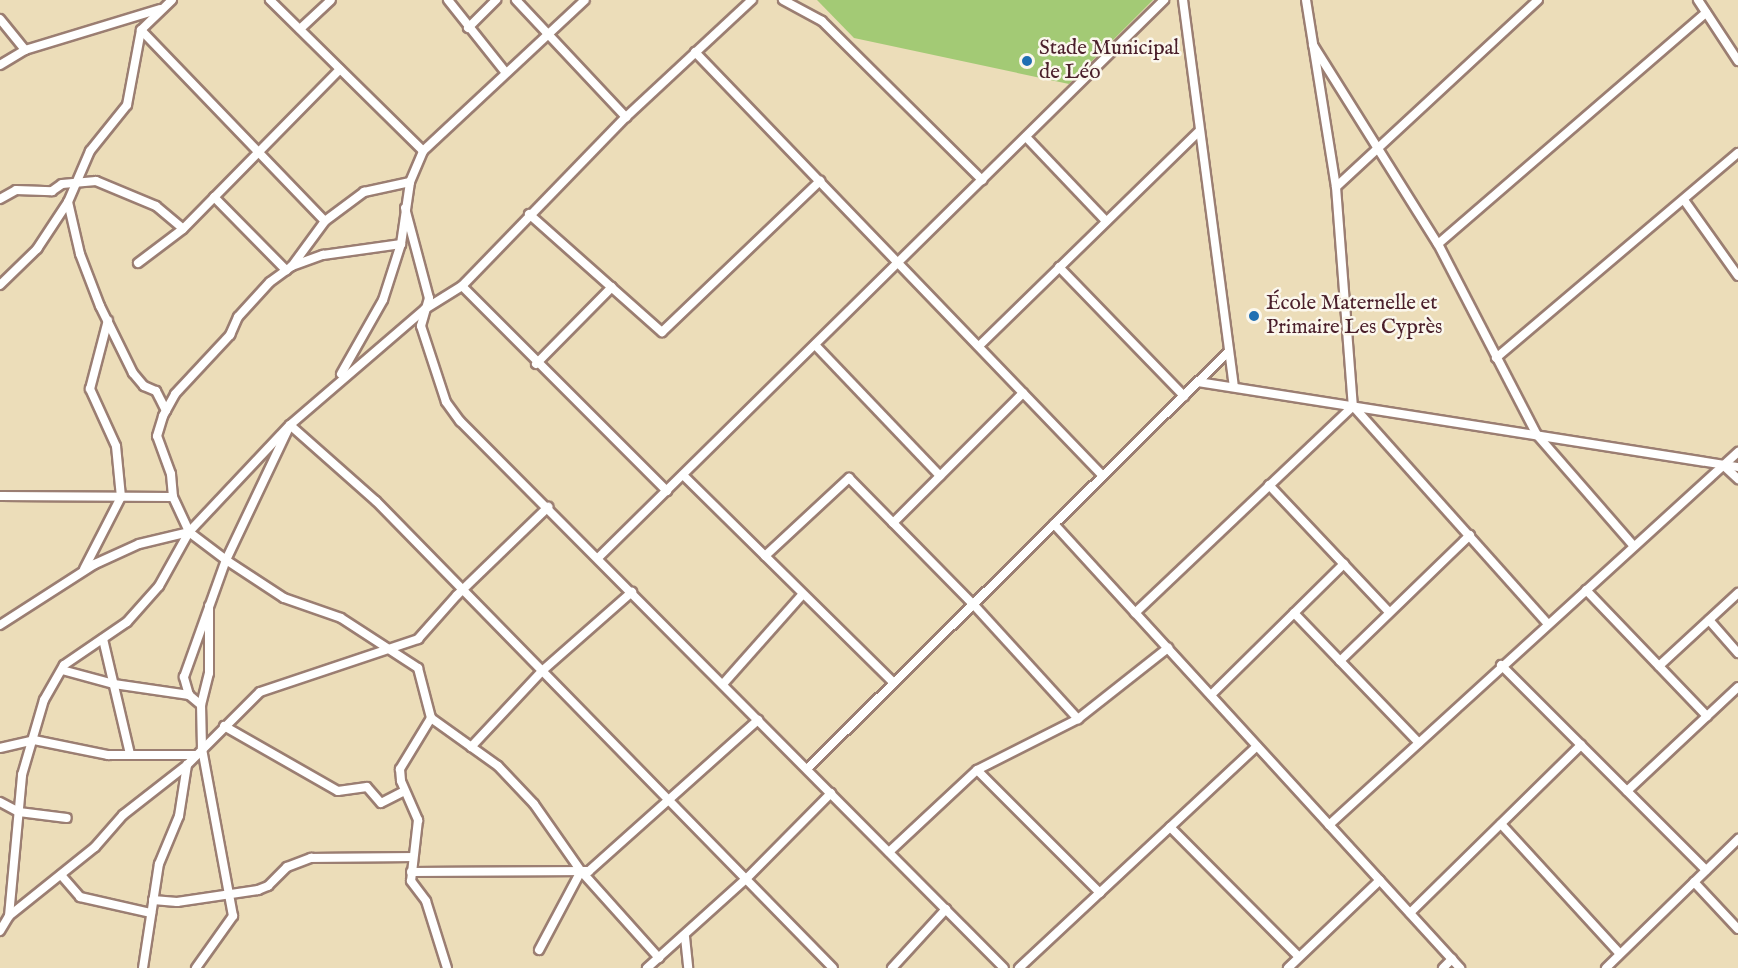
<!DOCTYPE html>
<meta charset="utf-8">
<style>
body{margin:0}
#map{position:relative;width:1738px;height:968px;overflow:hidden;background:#ecddb9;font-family:"IM FELL English",serif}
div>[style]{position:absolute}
.green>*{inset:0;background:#a3ca75}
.roads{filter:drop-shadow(2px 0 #9b7e72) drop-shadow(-2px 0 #9b7e72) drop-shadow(0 2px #9b7e72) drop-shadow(0 -2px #9b7e72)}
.street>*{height:8px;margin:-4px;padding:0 4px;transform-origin:4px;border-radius:4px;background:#fff}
.dots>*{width:16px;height:16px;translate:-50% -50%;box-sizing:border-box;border:3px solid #fbf7ec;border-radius:50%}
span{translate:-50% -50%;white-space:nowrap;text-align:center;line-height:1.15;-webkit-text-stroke:5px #fbf7ec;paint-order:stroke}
.poi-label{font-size:21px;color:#4a1f2b}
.left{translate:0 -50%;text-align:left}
</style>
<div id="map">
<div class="green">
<i style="clip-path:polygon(817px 0,1153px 0,1069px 84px,854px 38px)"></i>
</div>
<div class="roads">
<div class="street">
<i style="left:270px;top:0;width:215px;rotate:44.6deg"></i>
<i style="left:448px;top:0;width:93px;rotate:51.5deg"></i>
<i style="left:516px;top:0;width:161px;rotate:46.8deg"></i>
<i style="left:783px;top:0;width:44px;rotate:28.3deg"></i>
<i style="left:822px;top:21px;width:226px;rotate:44.8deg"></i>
<i style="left:1183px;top:0;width:389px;rotate:82.5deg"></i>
<i style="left:1306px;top:0;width:189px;rotate:80.9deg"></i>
<i style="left:1336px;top:187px;width:220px;rotate:85.6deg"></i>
<i style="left:1353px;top:406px;width:292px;rotate:48.2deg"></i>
<i style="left:1698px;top:0;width:73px;rotate:56.7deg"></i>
<i style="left:0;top:19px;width:40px;rotate:51deg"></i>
<i style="left:468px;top:28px;width:40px;rotate:-45deg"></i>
<i style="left:300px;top:29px;width:42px;rotate:-43.1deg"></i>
<i style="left:141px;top:30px;width:265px;rotate:46.1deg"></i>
<i style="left:1313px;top:45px;width:235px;rotate:57.9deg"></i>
<i style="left:1438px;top:244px;width:215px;rotate:62.6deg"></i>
<i style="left:1537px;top:435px;width:147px;rotate:48.9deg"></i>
<i style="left:695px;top:52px;width:588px;rotate:46.1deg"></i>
<i style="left:0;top:65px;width:29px;rotate:-31deg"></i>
<i style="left:25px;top:50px;width:141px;rotate:-16.9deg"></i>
<i style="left:1026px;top:137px;width:116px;rotate:46.4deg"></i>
<i style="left:1336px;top:187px;width:275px;rotate:-42.8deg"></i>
<i style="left:214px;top:197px;width:103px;rotate:45.4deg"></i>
<i style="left:0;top:199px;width:18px;rotate:-29deg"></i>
<i style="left:16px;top:190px;width:36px;rotate:2deg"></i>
<i style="left:52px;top:191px;width:12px;rotate:-35deg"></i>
<i style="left:62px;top:184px;width:34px;rotate:-5deg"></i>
<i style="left:96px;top:181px;width:65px;rotate:22.6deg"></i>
<i style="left:156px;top:206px;width:35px;rotate:40deg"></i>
<i style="left:1684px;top:200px;width:93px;rotate:54.6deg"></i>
<i style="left:68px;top:202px;width:53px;rotate:77deg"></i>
<i style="left:80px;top:254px;width:56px;rotate:69deg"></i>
<i style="left:100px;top:306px;width:75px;rotate:63.8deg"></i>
<i style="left:133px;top:373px;width:17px;rotate:50deg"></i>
<i style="left:144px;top:386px;width:13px;rotate:23deg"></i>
<i style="left:156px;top:391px;width:22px;rotate:63deg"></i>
<i style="left:405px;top:208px;width:93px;rotate:75.1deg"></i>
<i style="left:429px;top:298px;width:29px;rotate:106deg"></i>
<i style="left:421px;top:326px;width:80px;rotate:71.8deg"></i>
<i style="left:446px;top:402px;width:24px;rotate:54deg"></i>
<i style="left:460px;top:421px;width:771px;rotate:45.16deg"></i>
<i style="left:529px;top:214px;width:178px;rotate:41.6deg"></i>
<i style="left:662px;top:332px;width:219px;rotate:-43.7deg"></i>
<i style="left:1438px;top:244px;width:354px;rotate:-40.8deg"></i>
<i style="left:138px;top:263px;width:56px;rotate:-37.1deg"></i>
<i style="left:183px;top:229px;width:224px;rotate:-45.5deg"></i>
<i style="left:292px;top:266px;width:56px;rotate:-53.7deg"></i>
<i style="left:325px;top:221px;width:49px;rotate:-36.6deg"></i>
<i style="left:364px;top:192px;width:47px;rotate:-12.3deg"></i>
<i style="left:1059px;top:267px;width:180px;rotate:45.9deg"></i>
<i style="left:0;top:285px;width:52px;rotate:-44.2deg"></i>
<i style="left:37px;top:249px;width:56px;rotate:-56.6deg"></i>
<i style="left:68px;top:202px;width:56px;rotate:-66.7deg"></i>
<i style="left:90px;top:151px;width:59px;rotate:-51.2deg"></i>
<i style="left:127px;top:105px;width:76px;rotate:-79.4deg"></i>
<i style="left:141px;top:30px;width:43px;rotate:-44.1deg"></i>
<i style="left:462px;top:286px;width:290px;rotate:45deg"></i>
<i style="left:815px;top:345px;width:181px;rotate:46.3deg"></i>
<i style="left:979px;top:346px;width:308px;rotate:-44.3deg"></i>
<i style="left:1496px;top:358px;width:317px;rotate:-40.3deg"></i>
<i style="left:536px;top:364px;width:108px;rotate:-45.4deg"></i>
<i style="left:341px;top:374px;width:85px;rotate:-60.4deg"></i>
<i style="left:383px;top:300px;width:59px;rotate:-72.2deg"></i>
<i style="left:401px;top:244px;width:63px;rotate:-81.7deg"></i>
<i style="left:410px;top:182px;width:34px;rotate:-67deg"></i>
<i style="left:423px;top:151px;width:221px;rotate:-43deg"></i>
<i style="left:1198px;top:382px;width:547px;rotate:8.95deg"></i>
<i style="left:1723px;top:465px;width:21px;rotate:43deg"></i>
<i style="left:683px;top:475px;width:296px;rotate:44.6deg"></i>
<i style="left:1269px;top:485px;width:173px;rotate:46.6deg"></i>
<i style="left:0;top:496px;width:173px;rotate:0.3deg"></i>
<i style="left:173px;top:497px;width:38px;rotate:65deg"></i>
<i style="left:189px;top:532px;width:46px;rotate:37.1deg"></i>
<i style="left:226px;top:560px;width:69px;rotate:33.2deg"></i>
<i style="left:284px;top:598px;width:60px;rotate:19.3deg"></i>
<i style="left:341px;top:618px;width:92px;rotate:33deg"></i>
<i style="left:418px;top:668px;width:52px;rotate:75.4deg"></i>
<i style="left:431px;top:718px;width:82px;rotate:35.6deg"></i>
<i style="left:498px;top:766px;width:52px;rotate:46.5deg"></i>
<i style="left:534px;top:804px;width:82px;rotate:55deg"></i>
<i style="left:581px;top:871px;width:117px;rotate:48.1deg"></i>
<i style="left:173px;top:497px;width:23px;rotate:-95deg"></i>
<i style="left:171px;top:474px;width:40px;rotate:-110.2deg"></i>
<i style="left:157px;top:436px;width:21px;rotate:-73deg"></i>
<i style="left:163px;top:416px;width:25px;rotate:-61deg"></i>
<i style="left:175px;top:394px;width:81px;rotate:-47deg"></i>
<i style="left:230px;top:335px;width:20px;rotate:-66deg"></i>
<i style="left:238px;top:317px;width:47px;rotate:-47.6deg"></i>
<i style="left:270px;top:282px;width:27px;rotate:-36deg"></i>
<i style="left:292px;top:266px;width:33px;rotate:-20deg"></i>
<i style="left:323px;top:255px;width:79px;rotate:-8deg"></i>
<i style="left:893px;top:523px;width:184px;rotate:-45deg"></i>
<i style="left:1054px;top:524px;width:602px;rotate:47.56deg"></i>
<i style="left:765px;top:556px;width:115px;rotate:-42.9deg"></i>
<i style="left:849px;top:478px;width:177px;rotate:45.5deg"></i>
<i style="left:973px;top:604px;width:156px;rotate:47.6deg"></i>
<i style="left:598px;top:558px;width:795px;rotate:-44.59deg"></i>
<i style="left:84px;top:569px;width:81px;rotate:-62.8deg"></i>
<i style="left:121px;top:497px;width:51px;rotate:-95.6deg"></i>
<i style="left:116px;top:446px;width:63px;rotate:-114.5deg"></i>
<i style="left:90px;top:389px;width:71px;rotate:-75.4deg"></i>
<i style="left:1586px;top:590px;width:175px;rotate:46.2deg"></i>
<i style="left:1135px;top:613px;width:301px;rotate:-43.5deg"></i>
<i style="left:1294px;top:613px;width:180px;rotate:46.1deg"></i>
<i style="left:1709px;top:620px;width:44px;rotate:48.7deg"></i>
<i style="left:0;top:625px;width:113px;rotate:-32.7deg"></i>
<i style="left:95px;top:564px;width:48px;rotate:-24.4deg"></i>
<i style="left:139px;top:544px;width:51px;rotate:-13.5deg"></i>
<i style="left:189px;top:532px;width:147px;rotate:-46.7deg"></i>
<i style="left:290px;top:425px;width:178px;rotate:-40.7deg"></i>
<i style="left:425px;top:309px;width:44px;rotate:-31.9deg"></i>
<i style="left:462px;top:286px;width:235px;rotate:-45.9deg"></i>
<i style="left:626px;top:117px;width:172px;rotate:-42.9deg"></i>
<i style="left:103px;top:639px;width:118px;rotate:76.8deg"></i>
<i style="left:1340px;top:661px;width:181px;rotate:-44.1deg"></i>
<i style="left:1501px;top:665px;width:290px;rotate:45deg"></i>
<i style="left:1659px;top:666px;width:108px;rotate:-42.7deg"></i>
<i style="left:62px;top:670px;width:54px;rotate:15.1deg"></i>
<i style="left:114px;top:684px;width:76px;rotate:8.3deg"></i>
<i style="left:723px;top:684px;width:120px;rotate:-48.4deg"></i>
<i style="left:1211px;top:695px;width:187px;rotate:-44.6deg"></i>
<i style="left:201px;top:705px;width:16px;rotate:-140deg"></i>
<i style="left:189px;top:695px;width:19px;rotate:-106deg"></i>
<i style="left:184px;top:677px;width:124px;rotate:-70.3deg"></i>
<i style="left:226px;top:560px;width:149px;rotate:-64.6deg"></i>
<i style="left:290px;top:425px;width:115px;rotate:41.5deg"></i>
<i style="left:376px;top:501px;width:653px;rotate:45.62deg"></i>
<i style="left:431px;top:718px;width:60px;rotate:121.3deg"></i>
<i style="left:400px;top:769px;width:12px;rotate:85deg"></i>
<i style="left:401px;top:781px;width:43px;rotate:66.4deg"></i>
<i style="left:418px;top:820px;width:61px;rotate:96.5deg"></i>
<i style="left:411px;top:881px;width:25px;rotate:53deg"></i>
<i style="left:426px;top:901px;width:70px;rotate:72.6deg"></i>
<i style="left:224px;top:726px;width:131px;rotate:29.7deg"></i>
<i style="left:338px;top:791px;width:29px;rotate:-8deg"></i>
<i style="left:367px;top:787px;width:21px;rotate:49deg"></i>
<i style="left:381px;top:803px;width:25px;rotate:-27deg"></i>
<i style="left:471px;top:747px;width:104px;rotate:-46.9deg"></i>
<i style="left:542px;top:671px;width:120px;rotate:-41.3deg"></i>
<i style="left:0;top:748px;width:35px;rotate:-13deg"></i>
<i style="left:34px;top:740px;width:76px;rotate:11.5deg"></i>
<i style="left:108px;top:755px;width:88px"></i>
<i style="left:807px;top:769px;width:593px;rotate:-44.73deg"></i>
<i style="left:977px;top:770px;width:174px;rotate:45deg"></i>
<i style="left:1627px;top:791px;width:152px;rotate:-43.1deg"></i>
<i style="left:0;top:802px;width:21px;rotate:28deg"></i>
<i style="left:19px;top:812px;width:48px;rotate:7.1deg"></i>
<i style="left:1501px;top:824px;width:176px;rotate:47.5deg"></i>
<i style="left:1329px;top:825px;width:554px;rotate:-42.36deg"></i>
<i style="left:1170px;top:827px;width:183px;rotate:45.2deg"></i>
<i style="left:889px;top:852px;width:120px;rotate:-43deg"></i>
<i style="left:977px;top:770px;width:113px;rotate:-26.8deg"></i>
<i style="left:1078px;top:719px;width:115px;rotate:-38.3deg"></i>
<i style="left:411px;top:872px;width:178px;rotate:-0.3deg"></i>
<i style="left:589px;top:871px;width:227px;rotate:-41.8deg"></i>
<i style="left:61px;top:875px;width:29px;rotate:49deg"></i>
<i style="left:80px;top:897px;width:73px;rotate:12.7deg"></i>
<i style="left:1694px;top:882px;width:64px;rotate:46.9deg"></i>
<i style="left:153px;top:900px;width:24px;rotate:5deg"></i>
<i style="left:177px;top:902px;width:82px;rotate:-8.4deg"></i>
<i style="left:258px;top:890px;width:11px;rotate:-22deg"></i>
<i style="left:268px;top:886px;width:27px;rotate:-45deg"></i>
<i style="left:287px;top:867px;width:26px;rotate:-21deg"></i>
<i style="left:311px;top:858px;width:101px;rotate:-0.6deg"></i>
<i style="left:1410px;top:913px;width:240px;rotate:-44.5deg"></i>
<i style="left:9px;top:916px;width:142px;rotate:-84.7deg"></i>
<i style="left:22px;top:775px;width:78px;rotate:-73.7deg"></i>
<i style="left:44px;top:700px;width:40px;rotate:-60.3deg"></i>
<i style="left:64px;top:665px;width:76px;rotate:-34.3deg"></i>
<i style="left:127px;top:622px;width:48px;rotate:-48.4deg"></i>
<i style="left:159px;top:586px;width:62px;rotate:-60.9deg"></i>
<i style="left:0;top:931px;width:17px;rotate:-59deg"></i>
<i style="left:9px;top:916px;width:110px;rotate:-38.7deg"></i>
<i style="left:95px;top:847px;width:43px;rotate:-48.8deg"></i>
<i style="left:123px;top:815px;width:81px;rotate:-38deg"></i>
<i style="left:187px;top:765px;width:103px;rotate:-45deg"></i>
<i style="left:260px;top:692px;width:167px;rotate:-18.5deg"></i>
<i style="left:418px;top:639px;width:59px;rotate:-48.4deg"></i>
<i style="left:457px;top:595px;width:127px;rotate:-44deg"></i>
<i style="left:685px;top:937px;width:31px;rotate:84deg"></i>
<i style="left:539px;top:950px;width:89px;rotate:-62deg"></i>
<i style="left:143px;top:968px;width:105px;rotate:-81.3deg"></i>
<i style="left:159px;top:864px;width:52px;rotate:-67.4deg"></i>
<i style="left:179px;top:816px;width:52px;rotate:-81.1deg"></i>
<i style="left:196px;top:968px;width:64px;rotate:-54.6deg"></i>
<i style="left:233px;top:916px;width:171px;rotate:-100.5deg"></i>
<i style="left:202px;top:748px;width:43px;rotate:-91.3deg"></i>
<i style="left:201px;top:705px;width:33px;rotate:-76deg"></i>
<i style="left:209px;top:673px;width:67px;rotate:-90deg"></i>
<i style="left:647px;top:968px;width:133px;rotate:-42deg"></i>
<i style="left:746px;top:879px;width:121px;rotate:-45.3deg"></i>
<i style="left:892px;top:968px;width:80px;rotate:-47.5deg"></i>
<i style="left:1019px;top:968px;width:325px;rotate:-43deg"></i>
<i style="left:1288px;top:968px;width:127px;rotate:-43.7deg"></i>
<i style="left:1443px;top:968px;width:13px;rotate:-45deg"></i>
<i style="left:1606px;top:968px;width:185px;rotate:-44.3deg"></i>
</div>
</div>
<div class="dots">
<i style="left:1027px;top:61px;background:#1f6fb2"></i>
<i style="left:1254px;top:316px;background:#1f6fb2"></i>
</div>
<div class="poi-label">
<span class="left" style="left:1039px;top:61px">Stade Municipal<br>de Léo</span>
<span class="left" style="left:1266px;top:316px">École Maternelle et<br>Primaire Les Cyprès</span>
</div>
</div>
